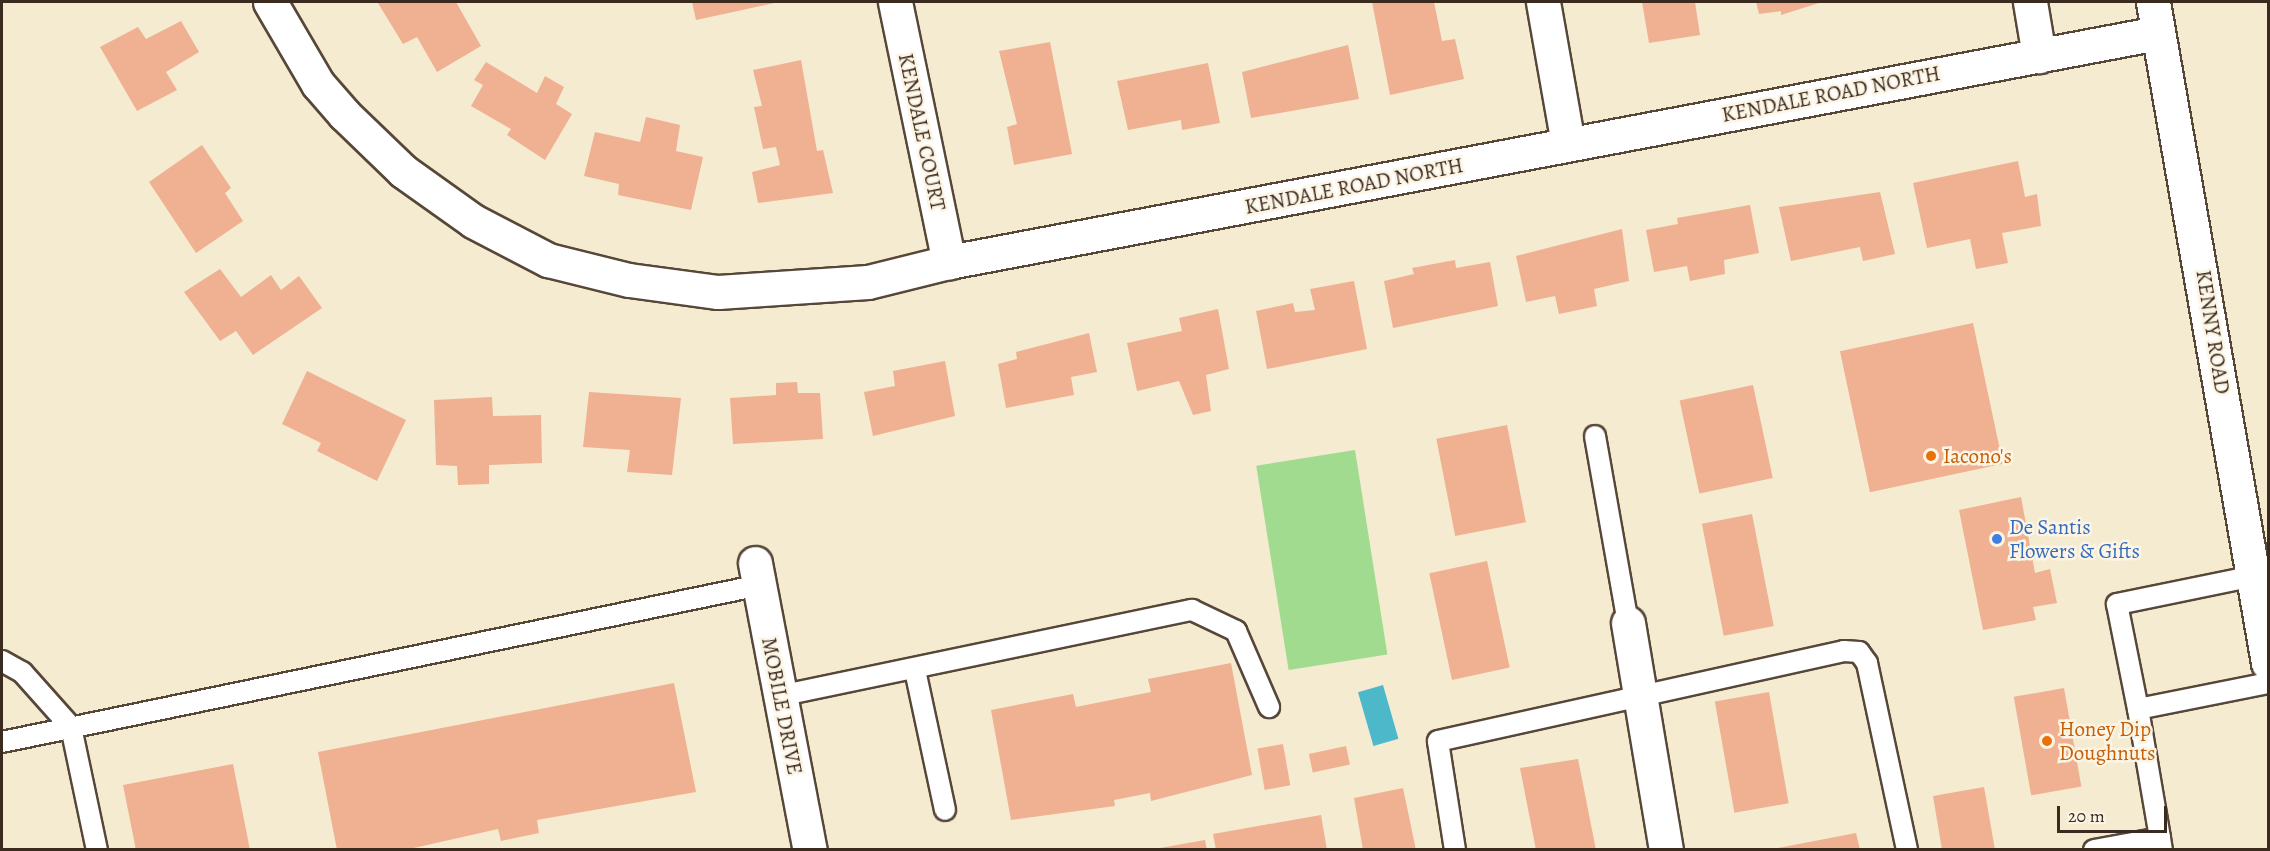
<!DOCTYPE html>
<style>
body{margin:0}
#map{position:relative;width:2270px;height:851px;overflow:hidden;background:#f4ebd1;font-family:Alegreya,serif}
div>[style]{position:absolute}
.green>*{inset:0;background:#a0db8f;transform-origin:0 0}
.water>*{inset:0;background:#4eb8cb;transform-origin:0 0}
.building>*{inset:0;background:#efb191;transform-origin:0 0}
.roads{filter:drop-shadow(2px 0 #574739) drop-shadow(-2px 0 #574739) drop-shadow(0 2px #574739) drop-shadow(0 -2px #574739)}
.lane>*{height:20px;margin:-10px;padding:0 10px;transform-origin:10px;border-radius:10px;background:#fff}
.street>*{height:33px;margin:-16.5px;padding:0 16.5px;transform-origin:16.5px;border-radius:16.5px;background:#fff}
.primary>*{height:33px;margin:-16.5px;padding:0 16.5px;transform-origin:16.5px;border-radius:16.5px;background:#fff}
.dots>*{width:16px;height:16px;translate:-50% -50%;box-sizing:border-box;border:3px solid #fcf5e5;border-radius:50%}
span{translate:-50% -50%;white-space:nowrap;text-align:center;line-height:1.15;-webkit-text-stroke:5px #fcf5e5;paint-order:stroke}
.street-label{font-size:21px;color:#3b2a1e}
.food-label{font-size:21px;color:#c56008}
.left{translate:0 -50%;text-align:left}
.shop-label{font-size:21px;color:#366cbe}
.frame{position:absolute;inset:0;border:3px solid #3b2a1e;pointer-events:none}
.scale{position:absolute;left:2057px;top:806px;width:110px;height:27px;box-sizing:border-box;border:3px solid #3b2a1e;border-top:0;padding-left:8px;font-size:18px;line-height:21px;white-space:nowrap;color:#3b2a1e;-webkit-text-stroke:4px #fcf5e5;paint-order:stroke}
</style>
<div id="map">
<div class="green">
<i style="left:1355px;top:450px;width:207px;height:100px;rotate:81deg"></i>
</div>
<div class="water">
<i style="left:1383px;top:685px;width:56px;height:26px;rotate:74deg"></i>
</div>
<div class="building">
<i style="clip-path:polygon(456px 2px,481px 46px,437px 72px,417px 37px,403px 44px,378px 3px)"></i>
<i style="clip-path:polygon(692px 2px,779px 2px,696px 20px)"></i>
<i style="clip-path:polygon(1372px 2px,1434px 2px,1442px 41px,1455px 39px,1464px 79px,1390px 95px)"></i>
<i style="clip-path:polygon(1642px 2px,1695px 2px,1700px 35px,1649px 43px)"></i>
<i style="clip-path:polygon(1756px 2px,1819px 2px,1819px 3px,1781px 15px,1781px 11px,1759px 14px)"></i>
<i style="clip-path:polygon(181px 21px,199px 52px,166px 72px,177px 90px,137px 111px,100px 47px,138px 27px,146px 39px)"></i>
<i style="clip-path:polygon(1050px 42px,1072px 154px,1014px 165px,1007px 127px,1017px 124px,999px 51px)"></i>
<i style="clip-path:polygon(1348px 45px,1359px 99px,1251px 118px,1242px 72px)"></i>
<i style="clip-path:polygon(801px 60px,817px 151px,823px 150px,833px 193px,758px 203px,752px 172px,780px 165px,776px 147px,763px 149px,754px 107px,762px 106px,753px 70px)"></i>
<i style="clip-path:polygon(486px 62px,537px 93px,545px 76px,564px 87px,556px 104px,572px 114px,545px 160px,507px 135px,511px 129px,471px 106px,483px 85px,474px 80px)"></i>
<i style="clip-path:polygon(1208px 63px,1220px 123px,1182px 130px,1181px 120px,1128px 130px,1117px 81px)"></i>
<i style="clip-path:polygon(646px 117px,680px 125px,676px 151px,703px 157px,691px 210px,618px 195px,619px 184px,584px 176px,595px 132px,640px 142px)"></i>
<i style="clip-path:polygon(202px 145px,231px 188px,225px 193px,243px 221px,196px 253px,149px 182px)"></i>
<i style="clip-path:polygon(2018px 161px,2025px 197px,2037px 194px,2041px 226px,2002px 233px,2008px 263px,1976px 269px,1970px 239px,1927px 248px,1913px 183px)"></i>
<i style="clip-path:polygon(1880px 192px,1895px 254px,1863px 261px,1860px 247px,1791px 261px,1779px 207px)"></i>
<i style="clip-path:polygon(1750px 205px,1759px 253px,1724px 260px,1725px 274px,1690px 281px,1687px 266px,1654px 272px,1646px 230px,1678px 224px,1677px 218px)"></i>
<i style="clip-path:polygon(1622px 229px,1629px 281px,1594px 289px,1597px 306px,1559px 314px,1555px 296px,1526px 302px,1516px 256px)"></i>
<i style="clip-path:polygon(1455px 260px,1456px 268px,1490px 262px,1498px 306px,1393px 328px,1384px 281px,1414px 274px,1412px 268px)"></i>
<i style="clip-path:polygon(220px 269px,241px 297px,271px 275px,281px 290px,299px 276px,322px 308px,253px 355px,236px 331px,220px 341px,184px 292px)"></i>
<i style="clip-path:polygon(1354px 281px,1367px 349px,1267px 369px,1256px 311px,1293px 303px,1295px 312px,1315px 310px,1310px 289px)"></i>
<i style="clip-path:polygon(1218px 309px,1229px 369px,1206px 375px,1211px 411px,1193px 415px,1179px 381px,1137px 391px,1127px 343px,1182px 331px,1179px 318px)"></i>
<i style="left:1973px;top:323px;width:144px;height:136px;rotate:78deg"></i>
<i style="clip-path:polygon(1089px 333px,1097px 372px,1071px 377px,1074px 395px,1006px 408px,998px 364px,1017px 359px,1016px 352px)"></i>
<i style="clip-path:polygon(945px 361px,955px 416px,873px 436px,864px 392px,895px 386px,893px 371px)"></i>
<i style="clip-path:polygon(307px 371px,406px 420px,377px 481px,317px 451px,321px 443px,282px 424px)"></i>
<i style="clip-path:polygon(797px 382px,798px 393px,820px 393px,823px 439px,733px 444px,730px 398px,776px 395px,776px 383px)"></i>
<i style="left:1753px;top:385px;width:95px;height:75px;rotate:78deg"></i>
<i style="clip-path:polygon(589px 392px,681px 398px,672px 475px,627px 472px,630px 450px,583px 447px)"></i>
<i style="clip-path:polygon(492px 397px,493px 416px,541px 415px,542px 463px,489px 465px,489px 484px,458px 485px,457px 466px,436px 465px,434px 400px)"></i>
<i style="left:1507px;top:425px;width:99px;height:72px;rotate:79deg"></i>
<i style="clip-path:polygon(2021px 497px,2035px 573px,2050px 569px,2057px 603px,2033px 607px,2036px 620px,1983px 630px,1959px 510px)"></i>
<i style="left:1752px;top:514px;width:114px;height:51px;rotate:79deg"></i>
<i style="left:1487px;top:561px;width:109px;height:59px;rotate:78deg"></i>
<i style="clip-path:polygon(1231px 663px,1252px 775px,1151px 801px,1150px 793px,1114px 800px,1115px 806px,1011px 820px,991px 710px,1073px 694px,1076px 707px,1151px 692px,1148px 679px)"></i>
<i style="clip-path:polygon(674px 683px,696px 792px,537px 820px,539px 833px,501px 841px,498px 829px,405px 850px,337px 850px,318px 752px)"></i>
<i style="left:2064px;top:688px;width:100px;height:51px;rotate:80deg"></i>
<i style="left:1769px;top:692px;width:113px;height:55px;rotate:80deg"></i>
<i style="left:1283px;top:744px;width:42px;height:26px;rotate:80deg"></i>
<i style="left:1346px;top:746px;width:19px;height:38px;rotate:78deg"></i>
<i style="clip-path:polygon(1578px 759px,1596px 850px,1536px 850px,1520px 768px)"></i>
<i style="clip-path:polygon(233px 764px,250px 850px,136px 850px,123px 785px)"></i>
<i style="clip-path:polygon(1984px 787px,1995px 850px,1942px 850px,1933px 796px)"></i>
<i style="clip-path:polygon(1403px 788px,1416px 850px,1363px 850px,1354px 798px)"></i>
<i style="clip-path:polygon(1321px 815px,1327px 850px,1216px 850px,1213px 834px)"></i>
<i style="clip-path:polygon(1856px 833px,1860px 850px,1778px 850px,1778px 848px)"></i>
<i style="clip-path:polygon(1205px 840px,1207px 850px,1160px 850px,1160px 848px)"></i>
</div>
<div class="roads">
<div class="lane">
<i style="left:1595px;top:436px;width:190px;rotate:80deg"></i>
<i style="left:2254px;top:576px;width:140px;rotate:168.4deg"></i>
<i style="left:2117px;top:604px;width:107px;rotate:78.7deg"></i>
<i style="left:2138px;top:709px;width:133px;rotate:-11.3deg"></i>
<i style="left:2px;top:661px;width:23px;rotate:29deg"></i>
<i style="left:22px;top:672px;width:74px;rotate:48.3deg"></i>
<i style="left:71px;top:727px;width:126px;rotate:78.1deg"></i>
<i style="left:915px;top:670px;width:143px;rotate:77.9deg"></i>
<i style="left:779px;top:696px;width:422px;rotate:-11.8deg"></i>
<i style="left:1192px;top:610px;width:49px;rotate:25.5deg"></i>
<i style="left:1236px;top:631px;width:83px;rotate:66.5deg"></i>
<i style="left:2138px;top:709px;width:131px;rotate:80.3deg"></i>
<i style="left:2px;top:742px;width:774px;rotate:-11.7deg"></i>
<i style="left:1455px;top:850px;width:110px;rotate:-98.9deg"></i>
<i style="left:1438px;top:741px;width:416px;rotate:-12.5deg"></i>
<i style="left:1844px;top:651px;width:15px;rotate:4deg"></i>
<i style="left:1859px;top:652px;width:14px;rotate:54deg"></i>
<i style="left:1867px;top:663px;width:191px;rotate:77.9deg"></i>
<i style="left:2094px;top:850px;width:67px;rotate:-10.3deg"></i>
<i style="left:2160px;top:838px;width:12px;rotate:81deg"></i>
</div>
<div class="street">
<i style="left:270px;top:2px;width:95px;rotate:59.7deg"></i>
<i style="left:318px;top:84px;width:40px;rotate:49deg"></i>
<i style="left:344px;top:114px;width:82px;rotate:44deg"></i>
<i style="left:403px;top:171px;width:86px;rotate:35.5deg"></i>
<i style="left:473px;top:221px;width:85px;rotate:27.5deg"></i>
<i style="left:548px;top:260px;width:83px;rotate:13.9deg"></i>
<i style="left:629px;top:280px;width:90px;rotate:7.7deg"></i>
<i style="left:718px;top:292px;width:150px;rotate:-3.8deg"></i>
<i style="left:868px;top:282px;width:83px;rotate:-13.9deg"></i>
<i style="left:949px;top:262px;width:1230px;rotate:-10.73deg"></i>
<i style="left:895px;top:2px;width:266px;rotate:78.3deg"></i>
<i style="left:1543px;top:2px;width:144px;rotate:80deg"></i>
<i style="left:2030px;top:2px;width:55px;rotate:80.5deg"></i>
<i style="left:755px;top:563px;width:292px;rotate:79.2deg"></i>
<i style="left:1628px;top:623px;width:230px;rotate:80.5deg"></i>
</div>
<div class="primary">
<i style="left:2153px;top:2px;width:671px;rotate:80.13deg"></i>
</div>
</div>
<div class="dots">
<i style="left:1931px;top:456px;background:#e8710a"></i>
<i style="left:1997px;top:539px;background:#3f7fe0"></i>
<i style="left:2047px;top:741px;background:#e8710a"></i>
</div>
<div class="street-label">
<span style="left:1831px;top:94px;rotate:-11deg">KENDALE ROAD NORTH</span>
<span style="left:922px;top:132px;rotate:78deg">KENDALE COURT</span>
<span style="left:1354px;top:186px;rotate:-11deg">KENDALE ROAD NORTH</span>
<span style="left:2213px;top:332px;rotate:81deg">KENNY ROAD</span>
<span style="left:782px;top:706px;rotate:79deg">MOBILE DRIVE</span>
</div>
<div class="food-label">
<span class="left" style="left:1943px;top:456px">Iacono's</span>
<span class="left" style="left:2059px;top:741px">Honey Dip<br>Doughnuts</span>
</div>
<div class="shop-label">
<span class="left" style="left:2009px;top:539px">De Santis<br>Flowers &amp; Gifts</span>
</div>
<div class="frame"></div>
<div class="scale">20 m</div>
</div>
